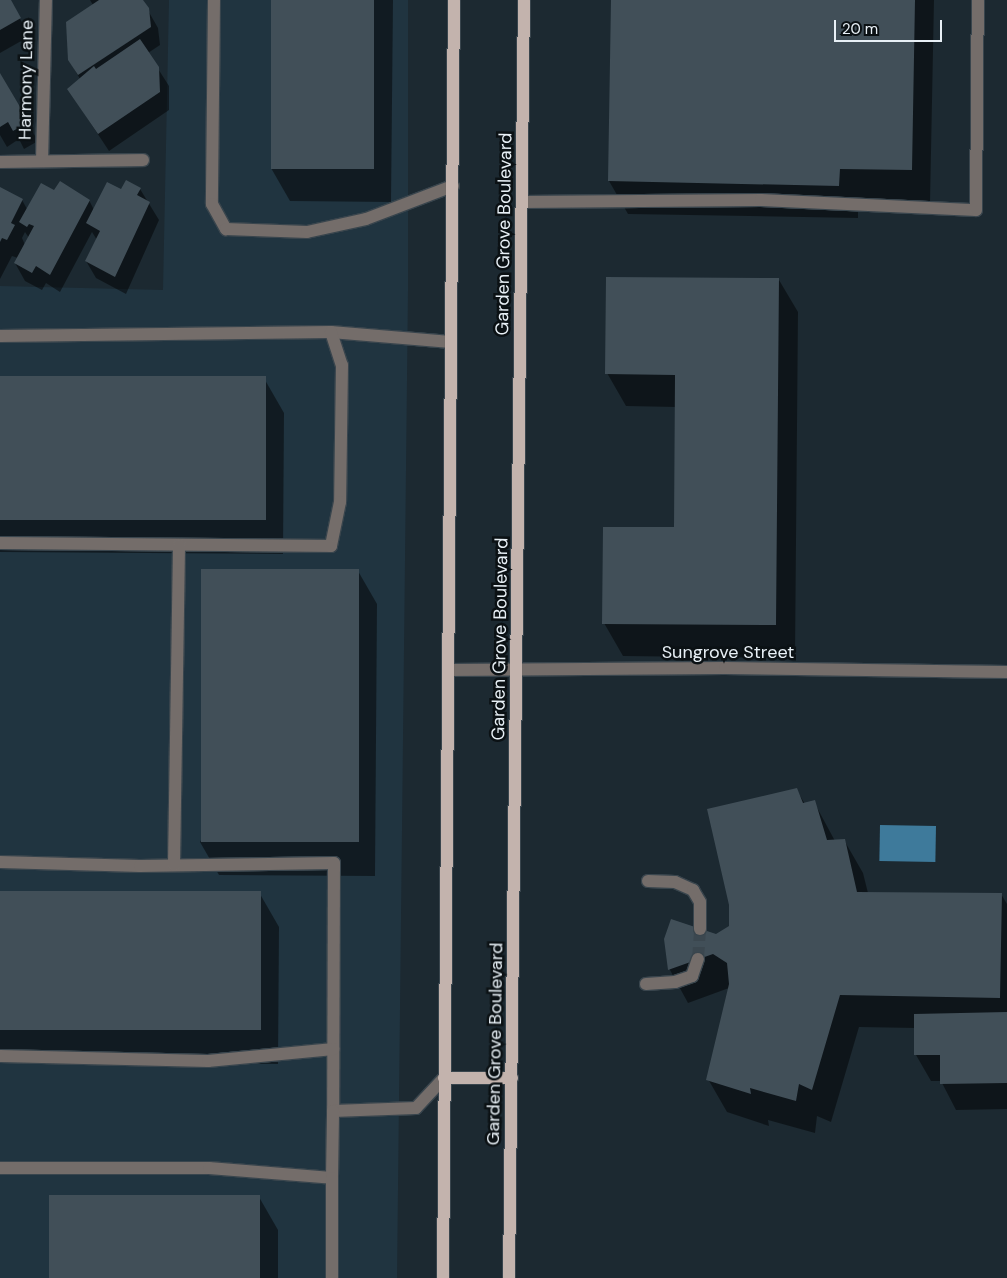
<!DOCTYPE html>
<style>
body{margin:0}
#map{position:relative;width:1007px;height:1278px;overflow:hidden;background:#1c2931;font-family:"DM Sans",sans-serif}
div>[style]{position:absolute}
.built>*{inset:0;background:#203440}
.water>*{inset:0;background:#3e7a9b;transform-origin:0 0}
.shadow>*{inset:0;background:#0007}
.building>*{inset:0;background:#414f58;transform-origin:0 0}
.minor-tunnel>*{height:12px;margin-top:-6px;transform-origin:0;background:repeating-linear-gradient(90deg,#3b474f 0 12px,transparent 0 18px)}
.roads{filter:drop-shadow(1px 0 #39454d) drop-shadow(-1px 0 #39454d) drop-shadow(0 1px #39454d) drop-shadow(0 -1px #39454d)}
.minor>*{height:12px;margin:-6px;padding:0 6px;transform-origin:6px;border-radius:6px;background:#746d6a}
.major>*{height:12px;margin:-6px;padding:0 6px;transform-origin:6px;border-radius:6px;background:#c3b3ad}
span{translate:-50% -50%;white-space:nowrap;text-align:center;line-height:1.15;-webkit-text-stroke:5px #0b1114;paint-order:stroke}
.street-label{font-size:18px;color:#e8f0f6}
.scale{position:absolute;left:834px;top:20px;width:108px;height:22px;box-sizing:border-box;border:2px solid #e8f0f6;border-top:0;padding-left:6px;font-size:15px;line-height:18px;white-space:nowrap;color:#e8f0f6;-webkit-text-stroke:4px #0b1114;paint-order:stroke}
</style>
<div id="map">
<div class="built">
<i style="clip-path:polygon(169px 0,408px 0,408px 289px,397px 1278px,0 1278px,0 286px,163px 290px)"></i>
</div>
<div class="water">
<i style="left:880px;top:825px;width:56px;height:36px;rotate:1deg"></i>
</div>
<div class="shadow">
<i style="clip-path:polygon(0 0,9px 0,30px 36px,0 53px)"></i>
<i style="clip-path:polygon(90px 0,142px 0,158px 28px,160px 45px,148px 53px,169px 86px,169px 110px,109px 151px,68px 89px,80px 79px,69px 60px,93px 5px)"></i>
<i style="clip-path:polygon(272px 0,393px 0,391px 202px,290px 201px,271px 168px)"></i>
<i style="clip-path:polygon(612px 0,934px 0,930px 203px,858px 201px,858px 218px,628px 214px,609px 181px)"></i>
<i style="clip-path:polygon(0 75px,38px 141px,24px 149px,19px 139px,7px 147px,0 135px)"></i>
<i style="clip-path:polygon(evenodd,140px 189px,159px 220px,126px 294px,96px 278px,86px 261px,97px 240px,92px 232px,60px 292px,46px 283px,42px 290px,25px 281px,15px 263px,18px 258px,12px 256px,0 279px,0 190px,22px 200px,27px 209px,55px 192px,89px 200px,94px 210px,122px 191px,140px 189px,25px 232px,29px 238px,25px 245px,22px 238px,25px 232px)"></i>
<i style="clip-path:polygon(779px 280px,798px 312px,795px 658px,623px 656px,604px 623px,676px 529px,676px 407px,626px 406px,607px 373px)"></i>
<i style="clip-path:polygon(0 378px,265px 380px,284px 413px,283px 554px,0 552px)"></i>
<i style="clip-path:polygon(358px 571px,377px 604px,375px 876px,219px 875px,200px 842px)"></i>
<i style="clip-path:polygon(796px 789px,805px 804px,814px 802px,835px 841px,844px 840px,863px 873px,868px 893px,1001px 894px,1007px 904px,1007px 1109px,956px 1110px,941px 1081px,931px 1081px,916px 1055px,915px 1028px,859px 1027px,831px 1122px,817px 1116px,815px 1133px,768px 1120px,769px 1126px,727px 1112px,708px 1079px,729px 988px,688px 1003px,670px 970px,665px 939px,716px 935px,730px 927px,730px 905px)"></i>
<i style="clip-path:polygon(0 892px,260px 894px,279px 927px,278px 1064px,0 1062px)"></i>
<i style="clip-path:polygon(259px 1197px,278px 1230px,278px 1278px,50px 1278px)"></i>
</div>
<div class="building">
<i style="clip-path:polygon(0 0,11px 0,21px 18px,0 30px)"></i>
<i style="clip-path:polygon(99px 0,143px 0,149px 8px,151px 27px,78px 75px,68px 60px,66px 22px)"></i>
<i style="left:271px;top:0;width:103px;height:169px"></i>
<i style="clip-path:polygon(611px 0,915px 0,912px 170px,840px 169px,839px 186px,608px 181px)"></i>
<i style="clip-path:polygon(140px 39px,159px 67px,160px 92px,98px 134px,67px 89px,94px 66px,96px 69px)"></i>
<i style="clip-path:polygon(0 73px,29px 122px,13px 131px,8px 122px,0 127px)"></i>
<i style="clip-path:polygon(126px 180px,141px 188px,137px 195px,150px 202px,115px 277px,85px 261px,100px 231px,86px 223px,107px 182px,121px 189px)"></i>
<i style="clip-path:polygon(60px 181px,90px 200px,50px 275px,36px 266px,32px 273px,14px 263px,34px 226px,29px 224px,27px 227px,19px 222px,41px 183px,54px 190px)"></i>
<i style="clip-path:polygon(0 187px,23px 199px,11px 223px,15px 225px,7px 240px,2px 238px,0 242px)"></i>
<i style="clip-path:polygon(606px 277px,779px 278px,776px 625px,602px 624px,603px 527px,674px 527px,675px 375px,605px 374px)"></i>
<i style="left:0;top:376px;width:266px;height:144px"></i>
<i style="left:201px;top:569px;width:158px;height:273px"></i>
<i style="clip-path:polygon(797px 788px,803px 803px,815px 800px,827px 840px,845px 839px,857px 892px,1002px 893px,1000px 998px,840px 995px,812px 1090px,799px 1084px,796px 1101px,750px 1088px,751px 1094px,706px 1080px,729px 984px,727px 963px,713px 954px,668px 970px,664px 939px,671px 919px,716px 934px,729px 926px,729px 905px,707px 809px)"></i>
<i style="left:0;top:891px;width:261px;height:139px"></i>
<i style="clip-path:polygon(1007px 1012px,1007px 1083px,940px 1084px,940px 1055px,914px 1055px,914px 1014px)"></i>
<i style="left:49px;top:1195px;width:211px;height:83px"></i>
</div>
<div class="minor-tunnel">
<i style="left:698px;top:959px;width:30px;rotate:-86deg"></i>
</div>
<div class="roads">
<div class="minor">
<i style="left:214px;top:0;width:204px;rotate:90.6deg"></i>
<i style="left:212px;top:204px;width:29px;rotate:61deg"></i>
<i style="left:226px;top:229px;width:81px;rotate:2.1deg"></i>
<i style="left:307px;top:232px;width:60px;rotate:-12.4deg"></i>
<i style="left:366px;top:219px;width:93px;rotate:-20.8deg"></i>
<i style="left:42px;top:161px;width:161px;rotate:-88.6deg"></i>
<i style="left:0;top:162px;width:143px;rotate:-0.8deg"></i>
<i style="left:522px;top:202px;width:239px;rotate:-0.5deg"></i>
<i style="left:761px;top:200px;width:215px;rotate:2.7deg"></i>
<i style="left:976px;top:210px;width:210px;rotate:-89.5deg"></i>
<i style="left:331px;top:332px;width:120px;rotate:4.8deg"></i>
<i style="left:0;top:336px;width:331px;rotate:-0.7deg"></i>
<i style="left:331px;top:332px;width:35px;rotate:72deg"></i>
<i style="left:342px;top:365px;width:137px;rotate:90.8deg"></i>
<i style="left:340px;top:502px;width:45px;rotate:101.6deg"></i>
<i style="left:331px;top:546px;width:331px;rotate:-179.5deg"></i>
<i style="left:448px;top:670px;width:277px;rotate:-0.4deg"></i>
<i style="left:725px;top:668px;width:282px;rotate:0.8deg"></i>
<i style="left:0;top:862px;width:140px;rotate:1.6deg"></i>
<i style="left:140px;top:866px;width:194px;rotate:-0.9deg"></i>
<i style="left:334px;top:863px;width:248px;rotate:90.2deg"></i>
<i style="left:333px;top:1111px;width:83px;rotate:-2.1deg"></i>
<i style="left:416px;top:1108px;width:41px;rotate:-47deg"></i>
<i style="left:174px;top:865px;width:320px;rotate:-89.1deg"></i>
<i style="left:648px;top:881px;width:27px;rotate:2deg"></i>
<i style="left:675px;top:882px;width:20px;rotate:24deg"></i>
<i style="left:693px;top:890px;width:14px;rotate:60deg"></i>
<i style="left:700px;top:902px;width:27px;rotate:90deg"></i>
<i style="left:646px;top:984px;width:29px;rotate:-4deg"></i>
<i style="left:675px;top:982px;width:18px;rotate:-19deg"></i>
<i style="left:692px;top:976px;width:18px;rotate:-71deg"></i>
<i style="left:0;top:1056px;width:208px;rotate:1.4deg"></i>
<i style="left:208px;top:1061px;width:126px;rotate:-5.5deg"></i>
<i style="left:0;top:1168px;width:209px"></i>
<i style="left:209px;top:1168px;width:123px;rotate:4.6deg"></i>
<i style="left:332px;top:1178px;width:67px;rotate:-89.1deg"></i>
<i style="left:332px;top:1278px;width:100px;rotate:-90deg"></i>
</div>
<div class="major">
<i style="left:444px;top:1078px;width:68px"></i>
<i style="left:443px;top:1278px;width:1278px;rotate:-89.51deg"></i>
<i style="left:509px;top:1278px;width:1278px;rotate:-89.33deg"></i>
</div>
</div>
<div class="street-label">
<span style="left:26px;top:80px;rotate:-89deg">Harmony Lane</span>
<span style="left:504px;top:234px;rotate:-89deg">Garden Grove Boulevard</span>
<span style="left:500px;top:639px;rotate:-89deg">Garden Grove Boulevard</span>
<span style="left:728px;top:652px">Sungrove Street</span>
<span style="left:495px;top:1044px;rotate:-89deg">Garden Grove Boulevard</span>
</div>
<div class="scale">20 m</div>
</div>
